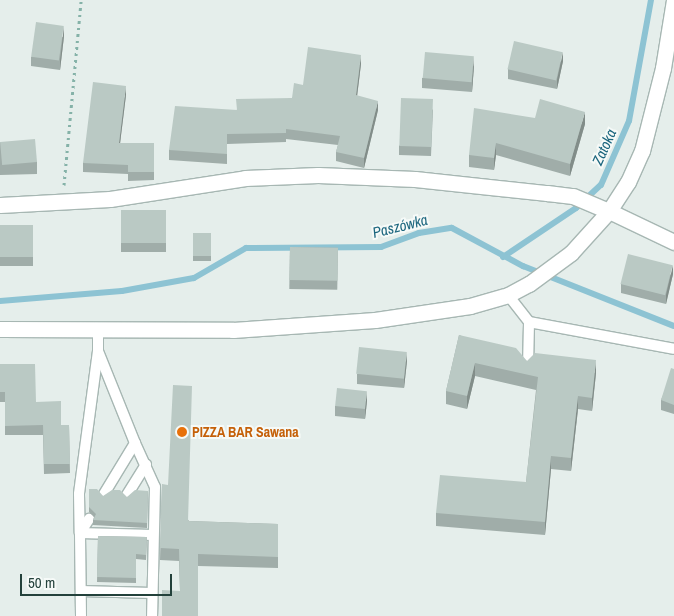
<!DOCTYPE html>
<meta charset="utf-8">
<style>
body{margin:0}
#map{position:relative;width:674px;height:616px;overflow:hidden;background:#e5eeeb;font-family:"Archivo Narrow",sans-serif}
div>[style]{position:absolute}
.stream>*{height:6px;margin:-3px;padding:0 3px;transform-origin:3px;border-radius:3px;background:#8dc3d3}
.path>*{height:3px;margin-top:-1.5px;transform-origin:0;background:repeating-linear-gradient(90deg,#85b2a8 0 2.5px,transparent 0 6.5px)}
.roads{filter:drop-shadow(1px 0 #a7b7b3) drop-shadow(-1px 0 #a7b7b3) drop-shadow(0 1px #a7b7b3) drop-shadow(0 -1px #a7b7b3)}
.lane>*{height:10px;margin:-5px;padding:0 5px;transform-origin:5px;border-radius:5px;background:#fff}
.street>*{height:15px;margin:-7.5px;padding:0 7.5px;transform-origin:7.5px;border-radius:7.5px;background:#fff}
.secondary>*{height:15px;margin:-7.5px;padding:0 7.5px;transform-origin:7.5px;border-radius:7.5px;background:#fff}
.wall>*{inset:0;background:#a0ada9;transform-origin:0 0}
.shaded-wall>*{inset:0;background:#828d89}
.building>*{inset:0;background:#bac9c4;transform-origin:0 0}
.dots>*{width:14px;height:14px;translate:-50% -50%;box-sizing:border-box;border:2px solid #f6faf8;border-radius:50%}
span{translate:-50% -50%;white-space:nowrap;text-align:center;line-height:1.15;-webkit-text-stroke:4px #f6faf8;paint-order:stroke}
.food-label{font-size:14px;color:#c56008;font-weight:700}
.left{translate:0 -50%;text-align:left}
.water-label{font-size:15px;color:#1c667e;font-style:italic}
.scale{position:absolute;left:20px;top:574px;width:152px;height:22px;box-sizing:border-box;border:2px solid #23413b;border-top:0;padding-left:6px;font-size:15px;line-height:18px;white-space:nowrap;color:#23413b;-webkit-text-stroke:4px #f6faf8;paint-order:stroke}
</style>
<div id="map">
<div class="stream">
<i style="left:503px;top:257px;width:88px;rotate:-33.9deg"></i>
<i style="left:576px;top:208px;width:34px;rotate:-43deg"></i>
<i style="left:601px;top:185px;width:70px;rotate:-66.4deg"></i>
<i style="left:629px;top:121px;width:123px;rotate:-79.7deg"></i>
<i style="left:0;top:301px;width:122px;rotate:-4.7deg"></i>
<i style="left:122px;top:291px;width:73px;rotate:-10.2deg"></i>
<i style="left:194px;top:278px;width:60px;rotate:-30deg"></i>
<i style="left:246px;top:248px;width:135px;rotate:-0.4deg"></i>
<i style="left:381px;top:247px;width:40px;rotate:-20.2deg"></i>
<i style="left:419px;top:233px;width:33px;rotate:-9deg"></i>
<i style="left:452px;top:228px;width:81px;rotate:28.2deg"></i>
<i style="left:523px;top:266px;width:162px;rotate:21.7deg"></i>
</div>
<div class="path">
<i style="left:64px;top:185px;width:186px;rotate:-84.7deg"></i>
</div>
<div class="roads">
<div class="lane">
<i style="left:508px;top:295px;width:34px;rotate:52deg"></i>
<i style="left:529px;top:322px;width:147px;rotate:10.5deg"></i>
<i style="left:98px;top:329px;width:22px;rotate:90deg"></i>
<i style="left:98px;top:351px;width:99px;rotate:68.1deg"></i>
<i style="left:135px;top:443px;width:60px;rotate:121.3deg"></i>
<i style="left:98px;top:351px;width:144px;rotate:97.6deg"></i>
<i style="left:79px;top:494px;width:39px;rotate:89deg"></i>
<i style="left:80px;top:533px;width:73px;rotate:1.6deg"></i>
<i style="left:528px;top:367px;width:45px;rotate:-88.7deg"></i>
<i style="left:135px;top:443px;width:48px;rotate:65.6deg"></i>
<i style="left:155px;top:487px;width:129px;rotate:91.3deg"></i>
<i style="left:127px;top:495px;width:36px;rotate:-58deg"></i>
<i style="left:81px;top:591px;width:71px;rotate:1.6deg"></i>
<i style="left:81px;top:616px;width:83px;rotate:-90.7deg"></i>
<i style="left:80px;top:533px;width:17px;rotate:-57deg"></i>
</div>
<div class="street">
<i style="left:0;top:205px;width:110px;rotate:-3.1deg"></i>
<i style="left:110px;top:199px;width:137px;rotate:-8.8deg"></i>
<i style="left:245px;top:178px;width:73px;rotate:-2.4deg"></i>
<i style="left:318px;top:175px;width:97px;rotate:2.4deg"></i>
<i style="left:415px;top:179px;width:133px;rotate:6.1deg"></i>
<i style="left:547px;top:193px;width:26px;rotate:7deg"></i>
<i style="left:573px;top:196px;width:39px;rotate:23deg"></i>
</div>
<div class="secondary">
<i style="left:609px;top:211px;width:72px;rotate:25.5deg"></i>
<i style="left:0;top:329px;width:233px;rotate:0.2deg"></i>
<i style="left:233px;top:330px;width:142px;rotate:-4deg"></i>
<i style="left:375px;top:320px;width:96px;rotate:-8.4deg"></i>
<i style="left:470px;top:306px;width:40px;rotate:-16deg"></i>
<i style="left:508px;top:295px;width:24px;rotate:-28deg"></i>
<i style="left:529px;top:284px;width:52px;rotate:-36.4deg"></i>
<i style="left:571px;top:253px;width:57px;rotate:-47.9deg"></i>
<i style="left:609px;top:211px;width:35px;rotate:-57deg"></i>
<i style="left:628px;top:182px;width:34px;rotate:-66deg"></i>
<i style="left:642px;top:151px;width:86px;rotate:-75.8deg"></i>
<i style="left:663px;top:68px;width:69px;rotate:-80.8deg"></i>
</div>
</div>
<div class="wall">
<i style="clip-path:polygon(64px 36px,60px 70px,31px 66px,31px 57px)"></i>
<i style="clip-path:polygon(563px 61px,557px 89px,508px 79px,508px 69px)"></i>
<i style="clip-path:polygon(361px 64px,357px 96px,378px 110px,364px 168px,336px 161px,336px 152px,338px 145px,286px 139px,286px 142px,227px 144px,227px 164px,169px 160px,169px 150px,236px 110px,292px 98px,303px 85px)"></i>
<i style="clip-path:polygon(474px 66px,472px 92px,422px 88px,422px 78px)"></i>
<i style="clip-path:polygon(126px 95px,120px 143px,154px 143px,154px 180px,128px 181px,128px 174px,83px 172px,83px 163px)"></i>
<i style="clip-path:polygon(433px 109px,431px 156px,399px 155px,399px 146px)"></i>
<i style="clip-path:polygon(535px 118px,585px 124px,570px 176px,496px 155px,494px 170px,469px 167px,469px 155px)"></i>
<i style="clip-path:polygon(0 142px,37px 162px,37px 174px,0 175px)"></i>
<i style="left:166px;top:210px;width:42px;height:45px;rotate:90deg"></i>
<i style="left:0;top:225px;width:33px;height:41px"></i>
<i style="left:193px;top:233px;width:18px;height:28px"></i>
<i style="left:290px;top:247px;width:48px;height:42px;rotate:1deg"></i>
<i style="clip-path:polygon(673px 274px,666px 304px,621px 293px,621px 284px)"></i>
<i style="clip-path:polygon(459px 335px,527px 361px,596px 373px,592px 411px,578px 409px,571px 471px,551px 469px,545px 535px,436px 526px,436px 513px,526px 482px,536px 390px,475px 376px,467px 409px,446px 404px,446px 391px)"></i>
<i style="clip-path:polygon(407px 361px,404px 388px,357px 384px,357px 374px)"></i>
<i style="clip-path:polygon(0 364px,36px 402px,61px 425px,69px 425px,70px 473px,44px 474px,43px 435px,5px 435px,5px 402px,0 402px)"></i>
<i style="clip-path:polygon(674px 369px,674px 414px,661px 410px,661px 400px)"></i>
<i style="clip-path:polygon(367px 401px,365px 419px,335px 416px,335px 406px)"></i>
<i style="clip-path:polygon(162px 484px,189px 521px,278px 524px,278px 568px,198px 566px,180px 591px,179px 561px,160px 560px)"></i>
<i style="clip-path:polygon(89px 489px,103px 496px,127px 497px,148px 491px,147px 528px,93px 525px,93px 520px,94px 517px,89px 512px)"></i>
<i style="clip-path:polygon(98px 536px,147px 537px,146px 560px,136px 559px,136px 583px,97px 582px)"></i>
</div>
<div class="shaded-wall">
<i style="clip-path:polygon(64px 26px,64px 36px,60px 70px,60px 61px)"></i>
<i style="clip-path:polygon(563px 52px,563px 61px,557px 89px,557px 80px)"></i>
<i style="clip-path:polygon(361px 55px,361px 64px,356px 105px,356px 95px)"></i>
<i style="clip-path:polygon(474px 56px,474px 66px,472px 92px,472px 83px)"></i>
<i style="clip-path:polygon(126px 86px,126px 95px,119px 152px,119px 143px)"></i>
<i style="clip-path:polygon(378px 101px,378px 110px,364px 168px,364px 158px)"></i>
<i style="clip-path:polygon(585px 112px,585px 124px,570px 176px,570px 164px)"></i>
<i style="clip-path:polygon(496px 143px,496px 155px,494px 170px,494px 158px)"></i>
<i style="clip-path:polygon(673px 265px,673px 274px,666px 304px,666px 295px)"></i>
<i style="clip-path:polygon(407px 352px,407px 361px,404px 388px,404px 379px)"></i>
<i style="clip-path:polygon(596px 360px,596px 373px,592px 411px,592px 398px)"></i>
<i style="clip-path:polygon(475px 363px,475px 376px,467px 409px,467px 396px)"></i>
<i style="clip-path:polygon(367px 391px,367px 401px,365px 419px,365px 409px)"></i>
<i style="clip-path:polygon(578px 396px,578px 409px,571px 471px,571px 458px)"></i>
<i style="clip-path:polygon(551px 456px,551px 469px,545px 535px,545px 522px)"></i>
</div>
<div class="building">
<i style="left:36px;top:22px;width:28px;height:35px;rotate:8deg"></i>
<i style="left:514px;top:41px;width:50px;height:29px;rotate:13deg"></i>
<i style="clip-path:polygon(308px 47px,361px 55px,356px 95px,378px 101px,364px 158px,336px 152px,340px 136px,286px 129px,286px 133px,227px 134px,227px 154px,169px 150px,175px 106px,237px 110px,236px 99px,292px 98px,294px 83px,303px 85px)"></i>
<i style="left:425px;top:52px;width:49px;height:26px;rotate:5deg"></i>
<i style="clip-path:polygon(93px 82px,126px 86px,119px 143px,154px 143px,154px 172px,128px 172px,128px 165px,83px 163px)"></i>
<i style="left:401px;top:98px;width:32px;height:48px;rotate:2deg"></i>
<i style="clip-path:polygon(540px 99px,585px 112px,570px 164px,496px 143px,494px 158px,469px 155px,474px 108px,535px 118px)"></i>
<i style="left:35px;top:139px;width:23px;height:35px;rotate:85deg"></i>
<i style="left:166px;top:210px;width:33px;height:45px;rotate:90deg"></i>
<i style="left:0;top:225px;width:33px;height:32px"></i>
<i style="left:193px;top:233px;width:18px;height:23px"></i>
<i style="left:290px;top:247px;width:48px;height:33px;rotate:1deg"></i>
<i style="left:628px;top:254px;width:46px;height:31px;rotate:14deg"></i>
<i style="clip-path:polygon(459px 335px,516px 348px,527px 361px,535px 353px,596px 360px,592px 398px,578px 396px,571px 458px,551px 456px,545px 522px,436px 513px,440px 475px,526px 482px,538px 377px,475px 363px,467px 396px,446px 391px)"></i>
<i style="left:359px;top:347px;width:48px;height:27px;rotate:6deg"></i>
<i style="clip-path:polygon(0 364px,35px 364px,36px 402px,61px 401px,61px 425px,69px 425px,70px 464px,44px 464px,43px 425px,5px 426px,5px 392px,0 392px)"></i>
<i style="clip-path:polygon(671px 368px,674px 369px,674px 405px,661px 400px)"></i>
<i style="clip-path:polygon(173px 385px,192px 386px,188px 521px,278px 524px,278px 557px,198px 554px,198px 616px,162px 616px,162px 590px,180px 591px,179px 549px,160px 548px,162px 484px,168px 485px)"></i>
<i style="left:337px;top:388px;width:30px;height:18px;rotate:6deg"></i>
<i style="clip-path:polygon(89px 489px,97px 489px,103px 496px,112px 490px,120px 490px,127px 497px,135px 490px,148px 491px,147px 523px,93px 520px,96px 514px,89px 507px)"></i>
<i style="clip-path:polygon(98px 536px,147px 537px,146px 555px,136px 554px,136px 578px,97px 577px)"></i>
</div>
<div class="dots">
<i style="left:182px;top:432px;background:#e8710a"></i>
</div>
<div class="food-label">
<span class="left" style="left:192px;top:432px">PIZZA BAR Sawana</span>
</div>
<div class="water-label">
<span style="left:604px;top:147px;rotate:-66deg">Zatoka</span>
<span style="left:400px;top:226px;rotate:-14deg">Paszówka</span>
</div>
<div class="scale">50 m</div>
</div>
